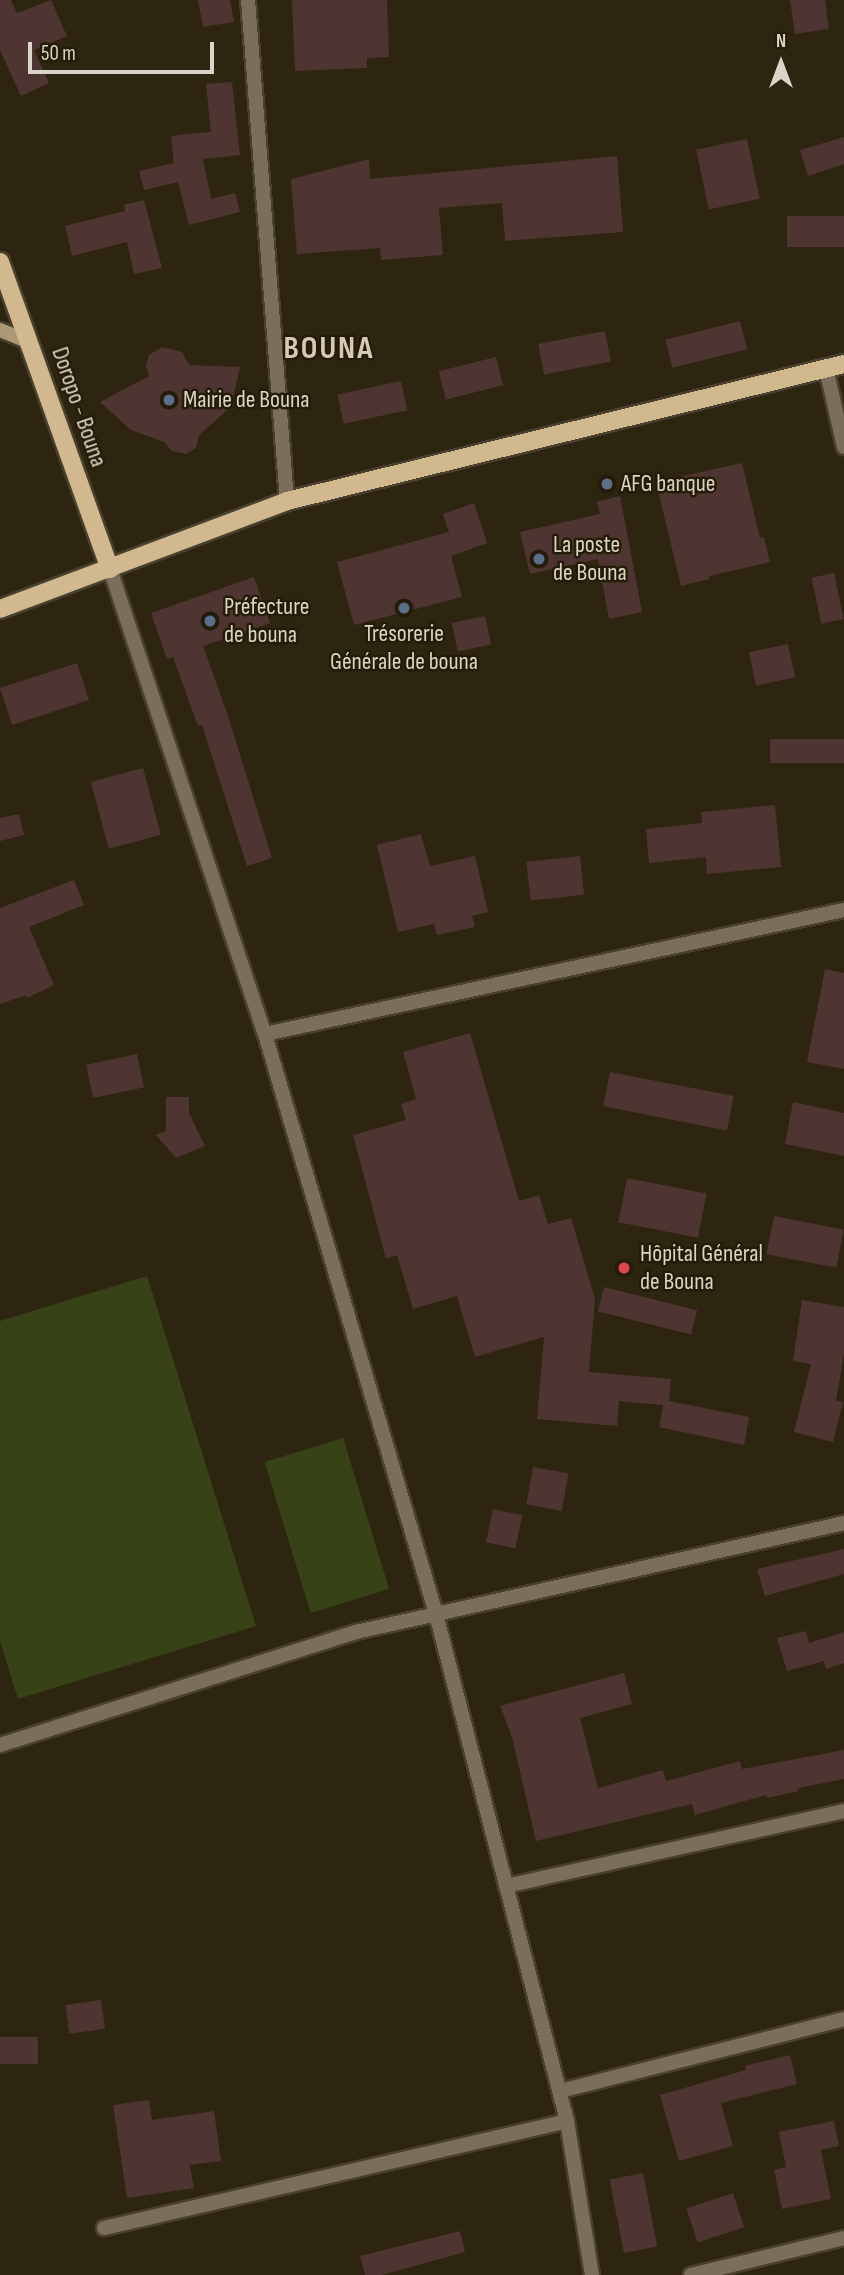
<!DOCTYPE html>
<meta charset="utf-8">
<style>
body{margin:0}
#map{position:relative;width:844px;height:2275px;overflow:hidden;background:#2d2510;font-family:"Sofia Sans Condensed",sans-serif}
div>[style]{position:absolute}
.green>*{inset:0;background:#374317;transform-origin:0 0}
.building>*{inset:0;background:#4e3532;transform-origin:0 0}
.roads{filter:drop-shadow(2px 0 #49412d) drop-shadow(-2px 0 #49412d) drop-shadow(0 2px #49412d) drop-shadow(0 -2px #49412d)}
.lane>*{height:14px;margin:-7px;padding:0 7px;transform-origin:7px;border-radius:7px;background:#7b6f5b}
.street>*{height:14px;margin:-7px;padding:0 7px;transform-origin:7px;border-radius:7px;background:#7b6f5b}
.secondary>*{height:14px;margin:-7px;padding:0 7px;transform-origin:7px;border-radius:7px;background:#ac9978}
.primary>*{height:18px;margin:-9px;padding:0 9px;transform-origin:9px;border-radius:9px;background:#d1b88e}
.dots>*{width:19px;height:19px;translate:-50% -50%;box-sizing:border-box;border:4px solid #241c07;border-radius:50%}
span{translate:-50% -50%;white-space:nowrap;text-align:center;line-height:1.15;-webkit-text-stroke:5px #241c07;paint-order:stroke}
.poi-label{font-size:24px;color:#dad5c8}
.left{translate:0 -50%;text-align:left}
.street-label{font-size:24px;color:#dad5c8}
.district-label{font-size:32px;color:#d5cbb1;font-weight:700;letter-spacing:2px}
.north{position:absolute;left:746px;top:28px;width:70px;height:70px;-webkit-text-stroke:5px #241c07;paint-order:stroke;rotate:0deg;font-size:19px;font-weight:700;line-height:28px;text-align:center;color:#dad5c8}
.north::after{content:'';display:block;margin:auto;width:24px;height:32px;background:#dad5c8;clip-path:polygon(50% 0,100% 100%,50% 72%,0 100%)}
.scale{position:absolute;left:28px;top:42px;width:186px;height:32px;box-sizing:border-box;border:4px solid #dad5c8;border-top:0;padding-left:9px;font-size:21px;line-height:24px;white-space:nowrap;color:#dad5c8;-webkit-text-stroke:5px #241c07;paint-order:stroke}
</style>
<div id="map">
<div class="green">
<i style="clip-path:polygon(147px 1276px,256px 1626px,18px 1699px,0 1641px,0 1321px)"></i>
<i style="left:343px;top:1438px;width:158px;height:82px;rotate:73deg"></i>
</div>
<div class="building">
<i style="clip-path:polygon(0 0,11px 0,17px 13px,51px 0,67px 36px,34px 50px,49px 83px,21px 96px,0 50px)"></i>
<i style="clip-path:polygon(198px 0,230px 0,234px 22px,203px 27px)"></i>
<i style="clip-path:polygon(292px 0,387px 0,389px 57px,367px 58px,367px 68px,295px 71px)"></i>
<i style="clip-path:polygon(790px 0,825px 0,829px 29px,795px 34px)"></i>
<i style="clip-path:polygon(232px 82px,240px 155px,203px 159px,211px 199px,235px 193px,240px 212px,189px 225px,178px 182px,144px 190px,139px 171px,174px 163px,171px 136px,211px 132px,206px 84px)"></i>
<i style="clip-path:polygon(844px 137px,844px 164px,808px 176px,800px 150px)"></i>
<i style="left:747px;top:139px;width:61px;height:52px;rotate:78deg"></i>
<i style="clip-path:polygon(617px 156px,623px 232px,505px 241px,502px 203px,439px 208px,443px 255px,381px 260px,380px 248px,297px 254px,291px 179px,369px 159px,370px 179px)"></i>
<i style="clip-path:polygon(144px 200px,162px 268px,134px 274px,127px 242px,72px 256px,65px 226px,125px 211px,124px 205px)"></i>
<i style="left:844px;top:216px;width:31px;height:57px;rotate:90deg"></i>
<i style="left:740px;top:321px;width:29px;height:77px;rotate:76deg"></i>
<i style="left:605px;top:331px;width:31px;height:68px;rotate:79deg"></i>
<i style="clip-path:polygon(162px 347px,182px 352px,189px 365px,240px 367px,233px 398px,224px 413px,199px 435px,196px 448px,186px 454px,172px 451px,164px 442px,131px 430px,100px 402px,149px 376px,146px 366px,149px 355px)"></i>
<i style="left:496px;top:357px;width:29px;height:59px;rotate:76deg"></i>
<i style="left:401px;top:381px;width:30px;height:65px;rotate:78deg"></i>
<i style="clip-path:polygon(742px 463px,760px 538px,764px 537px,770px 562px,709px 576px,709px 579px,681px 586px,656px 482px)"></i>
<i style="clip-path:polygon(620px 496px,642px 612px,609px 619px,598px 559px,530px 574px,520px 532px,600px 514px,597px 502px)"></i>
<i style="clip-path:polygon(474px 503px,487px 543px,451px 556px,462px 597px,354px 625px,337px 562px,449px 532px,443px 514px)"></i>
<i style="left:834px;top:573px;width:47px;height:23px;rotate:78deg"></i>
<i style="clip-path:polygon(254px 577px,270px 623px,203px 646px,228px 716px,272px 858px,247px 866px,202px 725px,198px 726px,173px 657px,167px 659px,151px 613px)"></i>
<i style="left:485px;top:616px;width:29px;height:34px;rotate:78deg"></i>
<i style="left:788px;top:644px;width:34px;height:40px;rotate:78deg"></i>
<i style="left:77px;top:663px;width:39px;height:81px;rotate:72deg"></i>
<i style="left:844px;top:739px;width:24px;height:74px;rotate:90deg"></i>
<i style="left:143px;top:768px;width:69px;height:54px;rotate:75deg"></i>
<i style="clip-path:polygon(775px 805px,781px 867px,707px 874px,706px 857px,649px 863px,646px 829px,702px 823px,701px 812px)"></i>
<i style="clip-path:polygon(19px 814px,24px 835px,0 841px,0 818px)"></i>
<i style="clip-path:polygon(421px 834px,430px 866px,475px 856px,488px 912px,472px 916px,475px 927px,437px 935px,434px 924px,398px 932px,377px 845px)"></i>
<i style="left:580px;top:856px;width:39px;height:54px;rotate:84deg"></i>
<i style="clip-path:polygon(74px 880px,84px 905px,29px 927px,54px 985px,27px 998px,26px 995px,0 1004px,0 908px)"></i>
<i style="clip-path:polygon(825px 969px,844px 973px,844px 1069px,807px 1062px)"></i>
<i style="clip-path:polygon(470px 1033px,519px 1201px,539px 1195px,548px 1224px,571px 1218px,595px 1299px,589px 1372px,671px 1379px,669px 1401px,749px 1417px,744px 1445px,659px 1427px,663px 1405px,619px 1401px,617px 1426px,537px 1419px,544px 1337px,475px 1357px,457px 1296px,413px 1309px,397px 1255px,386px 1259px,353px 1135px,406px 1120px,401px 1104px,416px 1099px,403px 1052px)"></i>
<i style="left:137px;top:1054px;width:34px;height:52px;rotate:78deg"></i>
<i style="left:610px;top:1072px;width:126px;height:35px;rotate:11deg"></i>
<i style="clip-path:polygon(166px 1097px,189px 1097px,189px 1113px,205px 1146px,176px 1158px,156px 1135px,166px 1131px)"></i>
<i style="clip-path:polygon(793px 1102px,844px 1113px,844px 1156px,785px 1144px)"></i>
<i style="left:627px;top:1178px;width:81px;height:45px;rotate:11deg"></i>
<i style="left:774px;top:1216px;width:71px;height:39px;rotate:11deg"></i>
<i style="left:604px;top:1287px;width:96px;height:25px;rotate:14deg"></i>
<i style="clip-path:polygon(802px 1300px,844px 1307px,844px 1353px,836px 1401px,843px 1402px,833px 1442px,794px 1432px,811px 1364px,793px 1361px)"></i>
<i style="left:533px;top:1467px;width:36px;height:38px;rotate:10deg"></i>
<i style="left:493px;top:1509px;width:30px;height:34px;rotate:12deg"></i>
<i style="clip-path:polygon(844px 1549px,844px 1574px,765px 1596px,757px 1569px)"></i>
<i style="clip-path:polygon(806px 1631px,809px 1643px,844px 1632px,844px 1663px,826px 1669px,824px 1661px,787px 1671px,777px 1638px)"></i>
<i style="clip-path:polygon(624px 1673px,632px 1704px,580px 1718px,598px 1788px,663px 1770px,666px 1781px,740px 1761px,742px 1769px,844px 1750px,844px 1779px,798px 1788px,799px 1791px,767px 1798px,766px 1795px,695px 1815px,692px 1804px,536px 1841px,512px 1737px,500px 1706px)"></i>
<i style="left:101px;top:2000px;width:29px;height:36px;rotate:82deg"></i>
<i style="left:38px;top:2037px;width:27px;height:38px;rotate:90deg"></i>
<i style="clip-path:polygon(790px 2055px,797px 2084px,721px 2103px,733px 2146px,679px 2161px,660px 2095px,746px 2070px,745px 2066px)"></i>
<i style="clip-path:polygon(149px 2100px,152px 2120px,214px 2111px,221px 2161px,190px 2165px,194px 2188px,127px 2198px,113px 2105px)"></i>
<i style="clip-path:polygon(834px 2121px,839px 2146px,821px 2150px,831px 2199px,782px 2209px,774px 2170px,786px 2167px,779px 2132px)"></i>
<i style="left:643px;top:2173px;width:75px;height:34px;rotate:79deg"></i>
<i style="left:733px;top:2193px;width:36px;height:49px;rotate:72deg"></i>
<i style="clip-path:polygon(460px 2231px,465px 2252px,382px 2275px,365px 2275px,360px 2256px)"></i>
</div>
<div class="roads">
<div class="lane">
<i style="left:104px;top:2228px;width:475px;rotate:-13deg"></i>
</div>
<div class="street">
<i style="left:248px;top:0;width:503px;rotate:85.55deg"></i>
<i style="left:826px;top:368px;width:81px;rotate:77.2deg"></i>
<i style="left:110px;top:569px;width:490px;rotate:71.6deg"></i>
<i style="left:265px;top:1034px;width:605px;rotate:73.57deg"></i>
<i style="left:436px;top:1614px;width:524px;rotate:75.51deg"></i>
<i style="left:567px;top:2121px;width:156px;rotate:80.8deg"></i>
<i style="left:265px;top:1034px;width:592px;rotate:-12.09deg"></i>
<i style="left:0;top:1745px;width:374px;rotate:-17.6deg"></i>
<i style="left:356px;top:1632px;width:500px;rotate:-12.59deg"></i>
<i style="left:506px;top:1886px;width:346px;rotate:-12.5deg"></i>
<i style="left:560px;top:2091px;width:293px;rotate:-14.2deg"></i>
<i style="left:691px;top:2275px;width:157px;rotate:-13.6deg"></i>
</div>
<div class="secondary">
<i style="left:0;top:330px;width:32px;rotate:22deg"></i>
</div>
<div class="primary">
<i style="left:0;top:262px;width:326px;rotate:70.3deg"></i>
<i style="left:0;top:609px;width:307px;rotate:-20.6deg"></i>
<i style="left:287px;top:501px;width:574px;rotate:-13.82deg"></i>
</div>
</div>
<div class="dots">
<i style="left:169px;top:400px;background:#5c6f8a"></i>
<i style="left:607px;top:484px;background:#5c6f8a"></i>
<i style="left:539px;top:559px;background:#5c6f8a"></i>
<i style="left:404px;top:608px;background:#5c6f8a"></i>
<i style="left:210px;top:621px;background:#5c6f8a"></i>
<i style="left:624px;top:1268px;background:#e0444e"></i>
</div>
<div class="poi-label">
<span class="left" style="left:183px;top:400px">Mairie de Bouna</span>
<span class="left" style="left:621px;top:484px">AFG banque</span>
<span class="left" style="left:553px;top:559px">La poste<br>de Bouna</span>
<span class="left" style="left:224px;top:621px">Préfecture<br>de bouna</span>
<span style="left:404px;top:648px">Trésorerie<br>Générale de bouna</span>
<span class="left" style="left:640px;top:1268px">Hôpital Général<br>de Bouna</span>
</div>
<div class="street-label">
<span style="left:79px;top:407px;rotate:71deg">Doropo - Bouna</span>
</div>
<div class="district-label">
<span style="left:329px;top:349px">BOUNA</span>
</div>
<div class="north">N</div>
<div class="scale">50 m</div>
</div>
